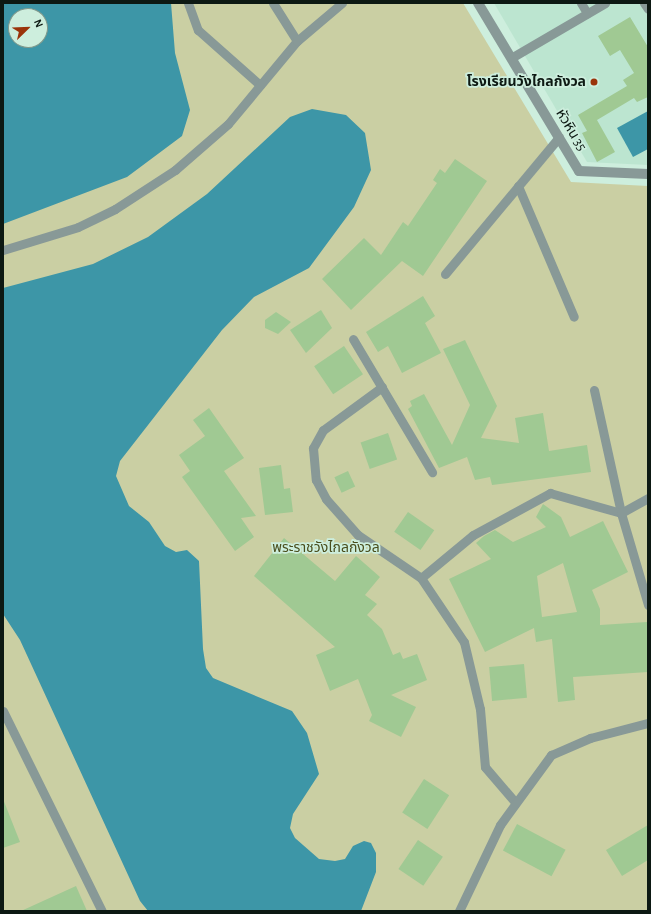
<!DOCTYPE html>
<meta charset="utf-8">
<style>
body{margin:0}
#map{position:relative;width:651px;height:914px;overflow:hidden;background:#cdeedd;font-family:"Alegreya Sans","Noto Sans Thai",sans-serif}
div>[style]{position:absolute}
.built>*{inset:0;background:#bce5d0}
.green>*{inset:0;background:#cacfa3}
.water>*{inset:0;background:#3d96a7}
.building>*{inset:0;background:#a0c993;transform-origin:0 0}
.service>*{height:9px;margin:-4.5px;padding:0 4.5px;transform-origin:4.5px;border-radius:4.5px;background:#889997}
.minor>*{height:10px;margin:-5px;padding:0 5px;transform-origin:5px;border-radius:5px;background:#889997}
.dots>*{width:11px;height:11px;translate:-50% -50%;box-sizing:border-box;border:2px solid #cdeedd;border-radius:50%}
span{translate:-50% -50%;white-space:nowrap;text-align:center;line-height:1.15;-webkit-text-stroke:3.5px #cdeedd;paint-order:stroke}
.poi-label{font-size:14px;color:#0d1913;font-weight:700}
.right{translate:-100% -50%;text-align:right}
.street-label{font-size:14px;color:#0d1913}
.park-label{font-size:14px;color:#494d1c}
.frame{position:absolute;inset:0;border:4px solid #0d1913;pointer-events:none}
.north{position:absolute;left:8px;top:8px;width:40px;height:40px;box-sizing:border-box;background:#cdeedd;border:1px solid #80998c;border-radius:50%;rotate:67deg;font-size:11px;font-weight:700;line-height:16px;text-align:center;color:#0d1913}
.north::after{content:'';display:block;margin:auto;width:14px;height:18px;background:#9a340a;clip-path:polygon(50% 0,100% 100%,50% 72%,0 100%)}
</style>
<div id="map">
<div class="built">
<i style="clip-path:polygon(494px 3px,648px 3px,648px 165px,587px 162px)"></i>
</div>
<div class="green">
<i style="clip-path:polygon(evenodd,3px 3px,463px 3px,571px 182px,648px 186px,648px 911px,3px 911px,3px 3px,16px 16px,40px 16px,40px 40px,16px 40px,16px 16px)"></i>
</div>
<div class="water">
<i style="clip-path:polygon(evenodd,3px 3px,171px 3px,175px 53px,190px 110px,182px 136px,127px 177px,3px 224px,3px 3px,16px 16px,40px 16px,40px 40px,16px 40px,16px 16px)"></i>
<i style="clip-path:polygon(312px 109px,346px 115px,365px 133px,371px 170px,354px 207px,309px 268px,254px 297px,222px 330px,120px 461px,116px 476px,129px 506px,149px 522px,165px 546px,176px 552px,187px 550px,199px 561px,203px 649px,206px 668px,213px 678px,292px 711px,307px 733px,319px 774px,293px 814px,290px 828px,295px 838px,319px 859px,335px 861px,345px 859px,353px 846px,364px 841px,371px 843px,376px 853px,376px 872px,361px 911px,148px 911px,140px 901px,20px 640px,3px 614px,3px 288px,93px 264px,148px 237px,207px 194px,290px 117px)"></i>
<i style="clip-path:polygon(648px 111px,648px 149px,633px 157px,617px 128px)"></i>
</div>
<div class="building">
<i style="clip-path:polygon(630px 17px,648px 47px,648px 97px,637px 102px,634px 98px,597px 120px,615px 152px,597px 162px,582px 133px,587px 131px,578px 115px,627px 86px,623px 80px,634px 73px,620px 50px,610px 56px,598px 36px)"></i>
<i style="clip-path:polygon(455px 159px,487px 181px,423px 276px,402px 261px,351px 310px,322px 279px,364px 238px,381px 255px,403px 222px,408px 226px,437px 183px,433px 180px,440px 169px,445px 173px)"></i>
<i style="clip-path:polygon(423px 296px,435px 316px,425px 323px,441px 353px,402px 373px,388px 346px,378px 352px,366px 332px)"></i>
<i style="clip-path:polygon(321px 310px,332px 328px,306px 353px,290px 330px)"></i>
<i style="clip-path:polygon(276px 312px,291px 322px,278px 334px,265px 328px,265px 320px)"></i>
<i style="clip-path:polygon(465px 340px,497px 406px,481px 438px,519px 443px,515px 418px,543px 413px,549px 451px,587px 445px,591px 472px,492px 485px,490px 477px,475px 480px,467px 457px,439px 468px,408px 409px,412px 406px,410px 401px,424px 394px,452px 445px,470px 405px,443px 349px)"></i>
<i style="left:344px;top:346px;width:34px;height:36px;rotate:56deg"></i>
<i style="clip-path:polygon(209px 408px,244px 458px,224px 471px,256px 516px,241px 518px,254px 537px,235px 551px,182px 477px,190px 471px,179px 455px,205px 436px,193px 420px)"></i>
<i style="left:388px;top:433px;width:28px;height:29px;rotate:71deg"></i>
<i style="clip-path:polygon(281px 465px,284px 489px,290px 488px,293px 512px,265px 515px,259px 468px)"></i>
<i style="left:348px;top:471px;width:17px;height:15px;rotate:65deg"></i>
<i style="clip-path:polygon(evenodd,543px 504px,561px 517px,570px 537px,603px 521px,628px 572px,592px 590px,600px 609px,600px 625px,647px 622px,648px 672px,573px 677px,575px 700px,558px 702px,552px 639px,536px 642px,534px 628px,485px 652px,449px 579px,491px 559px,476px 543px,484px 536px,495px 530px,513px 542px,546px 527px,536px 517px,543px 504px,563px 563px,577px 612px,542px 617px,537px 576px,563px 563px)"></i>
<i style="left:408px;top:512px;width:32px;height:24px;rotate:35deg"></i>
<i style="clip-path:polygon(284px 538px,335px 581px,356px 556px,380px 577px,365px 595px,377px 604px,367px 615px,382px 629px,393px 655px,400px 652px,403px 659px,417px 654px,427px 680px,391px 695px,416px 707px,401px 737px,369px 721px,372px 715px,358px 679px,330px 691px,316px 655px,335px 647px,254px 576px)"></i>
<i style="left:524px;top:664px;width:34px;height:35px;rotate:85deg"></i>
<i style="left:424px;top:779px;width:30px;height:40px;rotate:33deg"></i>
<i style="clip-path:polygon(3px 799px,20px 842px,3px 848px)"></i>
<i style="left:517px;top:824px;width:55px;height:30px;rotate:28deg"></i>
<i style="clip-path:polygon(648px 825px,648px 860px,622px 876px,606px 850px)"></i>
<i style="left:418px;top:840px;width:30px;height:35px;rotate:34deg"></i>
<i style="clip-path:polygon(76px 886px,87px 911px,21px 911px)"></i>
</div>
<div class="service">
<i style="left:188px;top:3px;width:29px;rotate:70deg"></i>
<i style="left:198px;top:30px;width:83px;rotate:41.6deg"></i>
<i style="left:273px;top:3px;width:45px;rotate:57.7deg"></i>
<i style="left:581px;top:3px;width:12px;rotate:59deg"></i>
<i style="left:644px;top:3px;width:7px;rotate:56deg"></i>
<i style="left:511px;top:58px;width:109px;rotate:-30.3deg"></i>
<i style="left:518px;top:186px;width:142px;rotate:66.9deg"></i>
<i style="left:3px;top:250px;width:78px;rotate:-17deg"></i>
<i style="left:78px;top:227px;width:41px;rotate:-25.9deg"></i>
<i style="left:115px;top:209px;width:72px;rotate:-33deg"></i>
<i style="left:175px;top:170px;width:70px;rotate:-41deg"></i>
<i style="left:228px;top:124px;width:108px;rotate:-50.3deg"></i>
<i style="left:297px;top:41px;width:59px;rotate:-40.2deg"></i>
<i style="left:445px;top:274px;width:178px;rotate:-50.2deg"></i>
<i style="left:353px;top:339px;width:155px;rotate:59.3deg"></i>
<i style="left:382px;top:387px;width:73px;rotate:143.9deg"></i>
<i style="left:323px;top:430px;width:21px;rotate:119deg"></i>
<i style="left:313px;top:448px;width:32px;rotate:85deg"></i>
<i style="left:316px;top:480px;width:21px;rotate:62deg"></i>
<i style="left:326px;top:499px;width:48px;rotate:48.4deg"></i>
<i style="left:358px;top:535px;width:76px;rotate:34.3deg"></i>
<i style="left:421px;top:578px;width:77px;rotate:56.1deg"></i>
<i style="left:464px;top:642px;width:69px;rotate:76.6deg"></i>
<i style="left:480px;top:709px;width:58px;rotate:85.1deg"></i>
<i style="left:485px;top:767px;width:46px;rotate:49.4deg"></i>
<i style="left:594px;top:390px;width:126px;rotate:77.6deg"></i>
<i style="left:621px;top:513px;width:96px;rotate:73.6deg"></i>
<i style="left:421px;top:578px;width:67px;rotate:-39.6deg"></i>
<i style="left:473px;top:535px;width:88px;rotate:-28.6deg"></i>
<i style="left:550px;top:493px;width:74px;rotate:15.7deg"></i>
<i style="left:621px;top:513px;width:31px;rotate:-29deg"></i>
<i style="left:3px;top:711px;width:223px;rotate:63.7deg"></i>
<i style="left:459px;top:911px;width:95px;rotate:-64.5deg"></i>
<i style="left:500px;top:825px;width:87px;rotate:-53.9deg"></i>
<i style="left:551px;top:755px;width:43px;rotate:-23.6deg"></i>
<i style="left:590px;top:738px;width:60px;rotate:-14.5deg"></i>
</div>
<div class="minor">
<i style="left:478px;top:3px;width:196px;rotate:59deg"></i>
<i style="left:579px;top:171px;width:69px;rotate:2.5deg"></i>
</div>
<div class="dots">
<i style="left:594px;top:82px;background:#9a340a"></i>
</div>
<div class="poi-label">
<span class="right" style="left:586px;top:82px">โรงเรียนวังไกลกังวล</span>
</div>
<div class="street-label">
<span style="left:571px;top:130px;rotate:59deg">หัวหิน 35</span>
</div>
<div class="park-label">
<span style="left:326px;top:548px">พระราชวังไกลกังวล</span>
</div>
<div class="frame"></div>
<div class="north">N</div>
</div>
